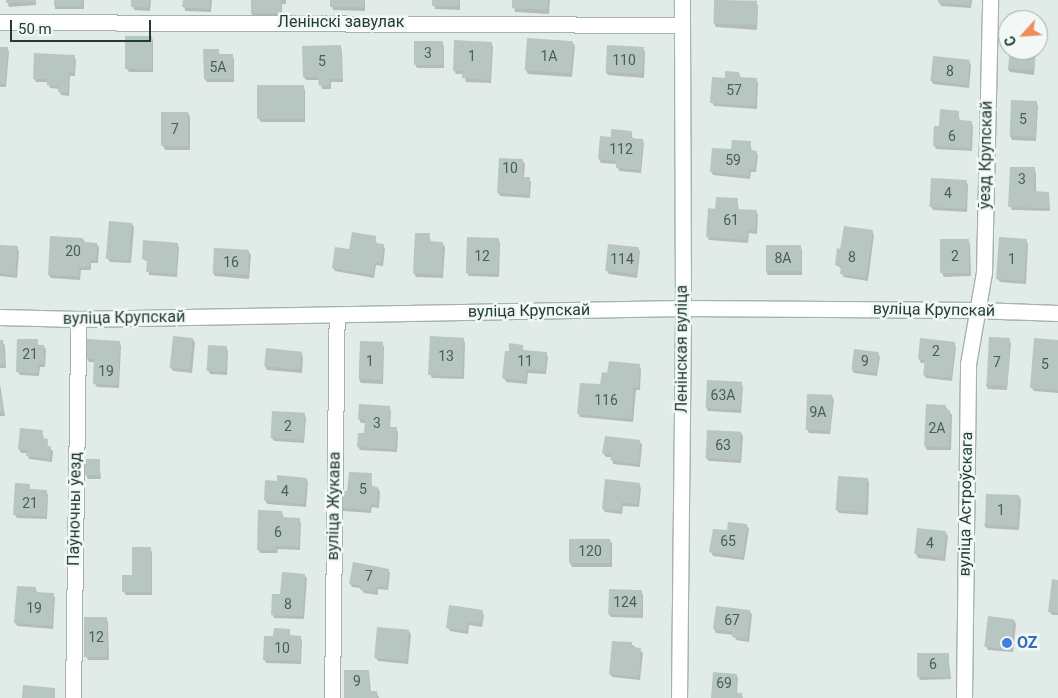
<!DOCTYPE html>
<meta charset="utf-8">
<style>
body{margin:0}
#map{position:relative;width:1058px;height:698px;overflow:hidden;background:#e1ebe8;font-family:Roboto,sans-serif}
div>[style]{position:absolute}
.shadow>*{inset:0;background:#0003;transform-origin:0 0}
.building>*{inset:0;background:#b7c6c1;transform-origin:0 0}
.roads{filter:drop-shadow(1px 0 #a4b3af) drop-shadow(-1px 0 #a4b3af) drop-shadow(0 1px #a4b3af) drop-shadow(0 -1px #a4b3af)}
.minor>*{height:15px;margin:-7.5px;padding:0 7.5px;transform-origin:7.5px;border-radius:7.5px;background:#fff}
.dots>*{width:14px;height:14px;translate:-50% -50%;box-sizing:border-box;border:2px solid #f2f8f5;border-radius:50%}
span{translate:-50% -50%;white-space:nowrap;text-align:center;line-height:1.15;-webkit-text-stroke:5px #f2f8f5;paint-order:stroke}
.number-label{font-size:14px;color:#475e5a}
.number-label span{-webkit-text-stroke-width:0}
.street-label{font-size:16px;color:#223c37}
.shop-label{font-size:16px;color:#366cbe;font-weight:700}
.left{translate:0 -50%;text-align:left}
.north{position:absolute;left:998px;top:10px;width:50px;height:50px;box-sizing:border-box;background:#f2f8f5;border:1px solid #9fada9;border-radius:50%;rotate:244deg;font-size:14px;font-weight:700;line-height:20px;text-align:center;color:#223c37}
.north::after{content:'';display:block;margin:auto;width:18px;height:22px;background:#ef8b5c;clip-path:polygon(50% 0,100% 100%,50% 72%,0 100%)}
.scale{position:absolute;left:10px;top:20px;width:141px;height:22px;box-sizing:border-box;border:2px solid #223c37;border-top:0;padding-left:6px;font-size:15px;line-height:18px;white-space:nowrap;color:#223c37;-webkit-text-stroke:4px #f2f8f5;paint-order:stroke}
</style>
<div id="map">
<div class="shadow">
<i style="clip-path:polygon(7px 0,36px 0,36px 5px,9px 7px)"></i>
<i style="left:55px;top:0;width:29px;height:9px"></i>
<i style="clip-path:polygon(132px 0,151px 0,150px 11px,134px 10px)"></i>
<i style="clip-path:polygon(184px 0,212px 0,211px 12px,185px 11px)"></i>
<i style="clip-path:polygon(252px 0,286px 0,286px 4px,282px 4px,282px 18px,253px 16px,251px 13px)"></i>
<i style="clip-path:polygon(331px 0,365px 0,365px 11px,333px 10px)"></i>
<i style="clip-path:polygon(433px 0,460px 0,460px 10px,435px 9px)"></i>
<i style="clip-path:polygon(513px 0,550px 0,549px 14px,515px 12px)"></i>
<i style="clip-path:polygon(715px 0,756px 2px,758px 6px,757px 30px,716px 27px,714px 23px)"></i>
<i style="clip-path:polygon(939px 0,972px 0,971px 8px,941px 6px)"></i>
<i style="clip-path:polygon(151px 37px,153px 40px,153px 72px,129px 72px,127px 69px)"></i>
<i style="clip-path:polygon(528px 39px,572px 42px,575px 46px,572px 77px,528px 74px,526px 70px)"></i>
<i style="clip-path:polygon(442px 43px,444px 46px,444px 68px,417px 68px,415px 64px)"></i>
<i style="clip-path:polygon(491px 43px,493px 47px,491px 83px,466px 82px,464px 74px,456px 74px,454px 70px)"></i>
<i style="clip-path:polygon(340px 46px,342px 50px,343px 82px,331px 82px,331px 89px,322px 89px,320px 80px,306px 80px,304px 77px)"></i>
<i style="clip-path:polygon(0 48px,7px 48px,9px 52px,6px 87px,0 87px)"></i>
<i style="clip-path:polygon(643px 48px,645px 52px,644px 78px,608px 75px,606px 72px)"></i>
<i style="clip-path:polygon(1010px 50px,1036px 50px,1034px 75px,1010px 72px,1008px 69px)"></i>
<i style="clip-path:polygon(218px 51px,220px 54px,232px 55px,234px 59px,234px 82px,207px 82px,205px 79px)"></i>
<i style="clip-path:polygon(74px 57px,76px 60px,75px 76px,70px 76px,69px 96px,61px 95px,59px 89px,50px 88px,48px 82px,36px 82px,34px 78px)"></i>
<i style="clip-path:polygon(969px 62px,971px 65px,969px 88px,933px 84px,931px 80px)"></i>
<i style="clip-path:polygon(739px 73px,741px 78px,756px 79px,758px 83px,757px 109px,714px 106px,712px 102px,726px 79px)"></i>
<i style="clip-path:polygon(303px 86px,305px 90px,305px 122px,261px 122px,259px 119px)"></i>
<i style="clip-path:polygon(1036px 103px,1038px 106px,1036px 141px,1012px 140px,1010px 136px)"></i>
<i style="clip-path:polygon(958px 112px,960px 121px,971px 122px,973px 126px,972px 151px,936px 149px,934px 145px,941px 127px)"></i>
<i style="clip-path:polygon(163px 113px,188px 113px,190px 117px,190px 150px,165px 150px,163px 146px)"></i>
<i style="clip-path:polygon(631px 132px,633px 139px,642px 140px,644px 143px,641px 173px,619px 171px,617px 164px,601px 163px,599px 159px,612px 139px)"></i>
<i style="clip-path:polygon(750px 143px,752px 152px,756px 152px,758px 156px,756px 172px,751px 172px,750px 179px,713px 175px,711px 171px,732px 151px)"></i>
<i style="clip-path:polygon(523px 161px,525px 164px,524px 178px,529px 179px,531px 182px,530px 198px,500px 196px,498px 192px)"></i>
<i style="clip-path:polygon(1034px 169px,1036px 172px,1036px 192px,1049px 193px,1050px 211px,1012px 210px,1010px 206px)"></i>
<i style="clip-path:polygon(966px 181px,968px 185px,967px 212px,933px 210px,931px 206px)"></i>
<i style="clip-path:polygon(737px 200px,739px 210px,756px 211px,758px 215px,757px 234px,749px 233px,748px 243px,709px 240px,707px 236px,716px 210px)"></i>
<i style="clip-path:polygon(132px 224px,134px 227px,131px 263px,110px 262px,108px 259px)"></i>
<i style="clip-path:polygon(872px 231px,874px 235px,868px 281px,843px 277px,842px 269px,836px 265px,842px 250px)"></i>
<i style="clip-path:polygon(416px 234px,429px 235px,431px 243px,442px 243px,445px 247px,443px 278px,416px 277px,414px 273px)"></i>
<i style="clip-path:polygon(375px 237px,377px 244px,383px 245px,385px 249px,383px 266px,376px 265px,374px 278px,335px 271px,333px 268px,350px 251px)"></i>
<i style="clip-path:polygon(83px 239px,85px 242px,97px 244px,99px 248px,98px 263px,91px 263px,91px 270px,81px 270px,80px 280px,51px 278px,49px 275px)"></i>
<i style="clip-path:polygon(498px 240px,500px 243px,499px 277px,469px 276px,467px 273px)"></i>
<i style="clip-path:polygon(968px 240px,970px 244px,971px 276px,944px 277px,942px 273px,941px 241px)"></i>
<i style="clip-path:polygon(1026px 240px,1028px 244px,1026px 284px,1000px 282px,997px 278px)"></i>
<i style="clip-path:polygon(177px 244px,179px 247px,177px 277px,149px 275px,148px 262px,143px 259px)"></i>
<i style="clip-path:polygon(0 246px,17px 248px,19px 251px,17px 278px,0 276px)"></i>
<i style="clip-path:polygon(800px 247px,802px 250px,802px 275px,768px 275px,766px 271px)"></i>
<i style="clip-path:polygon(638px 248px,640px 252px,637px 278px,609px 274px,607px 271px)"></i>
<i style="clip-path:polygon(249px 252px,251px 255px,249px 279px,215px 276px,213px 273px)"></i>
<i style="clip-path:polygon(193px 339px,195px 343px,192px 373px,173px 371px,171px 368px)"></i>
<i style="clip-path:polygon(463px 339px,465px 343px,464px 379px,432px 378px,430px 374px)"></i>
<i style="clip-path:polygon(37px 340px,39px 346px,44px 346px,46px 350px,45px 367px,40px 367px,39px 376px,20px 375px,18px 372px)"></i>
<i style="clip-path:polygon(1009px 340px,1011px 343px,1007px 390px,988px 389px,986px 385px)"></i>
<i style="clip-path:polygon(0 341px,5px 345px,6px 368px,0 368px)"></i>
<i style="clip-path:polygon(1058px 341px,1058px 393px,1034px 391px,1032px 388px)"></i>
<i style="clip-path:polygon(119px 342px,121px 346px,119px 388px,97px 387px,95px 384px,95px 362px,89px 362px,87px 358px)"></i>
<i style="clip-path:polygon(361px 342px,382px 343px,384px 347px,383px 384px,361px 383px,359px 379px)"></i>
<i style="clip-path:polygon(954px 343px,956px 347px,952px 381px,926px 378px,924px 375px,925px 363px,921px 363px,919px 359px)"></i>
<i style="clip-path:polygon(522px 346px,524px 351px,546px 353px,548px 357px,546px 374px,528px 373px,527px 384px,506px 382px,504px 378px,510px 352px)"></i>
<i style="clip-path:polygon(226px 347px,228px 351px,227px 375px,210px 374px,208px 370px)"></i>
<i style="clip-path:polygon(301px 353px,303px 357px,302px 373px,267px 370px,265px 366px)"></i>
<i style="clip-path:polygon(878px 353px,880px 357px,877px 376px,854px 373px,852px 369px)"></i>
<i style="clip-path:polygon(639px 366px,641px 369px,640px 390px,636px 390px,633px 422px,580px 417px,578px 413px,608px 374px)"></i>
<i style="clip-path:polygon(0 384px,5px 416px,0 416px)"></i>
<i style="clip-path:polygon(741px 384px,743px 387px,741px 413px,708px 411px,706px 407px)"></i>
<i style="clip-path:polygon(832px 396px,834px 400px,830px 434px,809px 433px,807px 429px)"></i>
<i style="clip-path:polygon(945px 406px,952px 415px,951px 450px,927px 450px,925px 446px)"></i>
<i style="clip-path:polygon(389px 408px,391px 411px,390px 428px,396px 429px,398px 432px,397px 452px,360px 450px,358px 446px,365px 435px,366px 423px,361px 423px,359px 419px)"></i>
<i style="clip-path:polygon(304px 414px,306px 418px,304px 443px,274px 441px,272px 438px)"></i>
<i style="clip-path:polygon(42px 432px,44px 439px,47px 440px,48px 447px,53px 451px,52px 462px,29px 459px,27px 453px,21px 453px,19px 449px)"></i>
<i style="clip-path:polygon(741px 433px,743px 436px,741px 463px,709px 461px,706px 458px)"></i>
<i style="clip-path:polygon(640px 442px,642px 445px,640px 467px,613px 464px,612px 457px,606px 457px,603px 453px)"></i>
<i style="clip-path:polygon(99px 460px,101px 479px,88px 479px,86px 475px)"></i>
<i style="clip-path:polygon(371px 474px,372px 488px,378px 488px,380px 492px,379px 508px,372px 507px,371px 513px,343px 511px,341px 508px,349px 493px)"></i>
<i style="clip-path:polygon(306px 479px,308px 482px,306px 507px,267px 504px,265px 500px,278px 482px)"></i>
<i style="clip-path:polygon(867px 479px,869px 482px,868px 515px,839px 513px,837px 510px)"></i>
<i style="clip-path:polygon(29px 485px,31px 491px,46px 491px,48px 495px,47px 519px,17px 518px,15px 515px)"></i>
<i style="clip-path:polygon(639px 485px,641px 488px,639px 507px,623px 506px,622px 514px,605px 512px,603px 509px)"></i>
<i style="clip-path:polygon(1019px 496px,1021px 500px,1019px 530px,986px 528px,984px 524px)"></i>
<i style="clip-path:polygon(282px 512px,284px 519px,299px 520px,301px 523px,300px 550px,278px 549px,277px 553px,260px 553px,258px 549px)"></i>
<i style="clip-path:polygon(747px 526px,749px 529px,744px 560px,713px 556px,711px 552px)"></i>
<i style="clip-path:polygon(946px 533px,948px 536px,945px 561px,918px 558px,916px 554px)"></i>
<i style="clip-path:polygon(570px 540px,609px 540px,612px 543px,612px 567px,572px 567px,570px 563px)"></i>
<i style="clip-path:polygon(150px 548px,152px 552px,152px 595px,126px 595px,124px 592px)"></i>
<i style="clip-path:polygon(388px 570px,390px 573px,388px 590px,378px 589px,378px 595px,364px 593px,361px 588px,352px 587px,350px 583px)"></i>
<i style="clip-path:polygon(304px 575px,307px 578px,304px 619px,274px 618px,272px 614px,282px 596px)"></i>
<i style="clip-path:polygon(1058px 581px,1058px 615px,1052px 615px,1049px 611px)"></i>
<i style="clip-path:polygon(35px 589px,38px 593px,53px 595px,55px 598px,53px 629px,17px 626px,15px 622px)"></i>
<i style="clip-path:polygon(641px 591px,643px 595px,643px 618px,611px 617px,609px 614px)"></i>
<i style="clip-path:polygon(750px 611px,752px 615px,749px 642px,736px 640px,734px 635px,716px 633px,714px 629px)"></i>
<i style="clip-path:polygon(482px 612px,484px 615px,482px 627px,469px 625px,468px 634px,450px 631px,448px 627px)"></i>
<i style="clip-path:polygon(106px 618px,108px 622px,109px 660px,88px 660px,86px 656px)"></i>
<i style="clip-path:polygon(1014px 620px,1016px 624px,1013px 652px,988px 650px,986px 646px)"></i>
<i style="clip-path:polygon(289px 630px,291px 636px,300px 637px,302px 640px,301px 664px,266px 663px,264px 659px,274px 638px)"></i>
<i style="clip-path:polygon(409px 631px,411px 635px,408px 664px,378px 661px,376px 658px)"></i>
<i style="clip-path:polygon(631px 644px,643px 653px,640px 680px,612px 677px,610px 674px)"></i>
<i style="clip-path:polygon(948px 654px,951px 679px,920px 680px,918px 676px)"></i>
<i style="clip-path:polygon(369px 671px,371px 693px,377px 693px,379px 698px,346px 698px)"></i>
<i style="clip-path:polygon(736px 675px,738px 678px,737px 694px,741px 694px,743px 698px,713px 698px)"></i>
</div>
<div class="building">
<i style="clip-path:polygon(6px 0,35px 0,35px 2px,6px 3px)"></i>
<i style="left:54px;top:0;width:28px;height:6px"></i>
<i style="left:131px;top:0;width:18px;height:7px"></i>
<i style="clip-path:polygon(183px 0,210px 0,209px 9px,182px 7px)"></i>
<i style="left:251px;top:0;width:30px;height:13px"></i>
<i style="left:330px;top:0;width:34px;height:7px"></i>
<i style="left:432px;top:0;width:27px;height:6px"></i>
<i style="clip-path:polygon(512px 0,548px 0,548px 10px,512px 8px)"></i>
<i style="left:714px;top:0;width:43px;height:24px;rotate:1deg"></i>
<i style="clip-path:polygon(938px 0,970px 0,970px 5px,938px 3px)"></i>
<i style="left:125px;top:36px;width:27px;height:33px"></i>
<i style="left:527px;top:38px;width:46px;height:32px;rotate:4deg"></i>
<i style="clip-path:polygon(454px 40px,492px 42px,490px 80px,462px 78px,462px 71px,453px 71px)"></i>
<i style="left:414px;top:41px;width:29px;height:24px"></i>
<i style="clip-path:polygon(341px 45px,342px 79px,329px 79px,330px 85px,319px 86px,318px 77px,303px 77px,302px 46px)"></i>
<i style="left:607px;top:45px;width:37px;height:27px;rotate:3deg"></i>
<i style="clip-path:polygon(0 47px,8px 47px,5px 84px,0 84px)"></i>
<i style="clip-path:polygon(203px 49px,219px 49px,219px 54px,233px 54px,233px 79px,204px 79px)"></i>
<i style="left:1009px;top:50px;width:26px;height:19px"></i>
<i style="clip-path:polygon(34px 53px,75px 55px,74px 73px,69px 72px,68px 93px,58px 92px,58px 86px,47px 85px,47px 79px,33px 79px)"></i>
<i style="left:933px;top:56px;width:37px;height:25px;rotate:6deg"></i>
<i style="clip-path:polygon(725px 71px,739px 72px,739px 77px,757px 78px,755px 106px,710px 103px,712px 77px,725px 78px)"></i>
<i style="left:257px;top:85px;width:47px;height:34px"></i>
<i style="left:1011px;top:100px;width:26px;height:36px;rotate:2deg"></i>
<i style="clip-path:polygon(940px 109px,959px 111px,959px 120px,972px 121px,970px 148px,933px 146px,934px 126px,939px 126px)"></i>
<i style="left:161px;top:112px;width:27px;height:34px"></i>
<i style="clip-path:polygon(611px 129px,632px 131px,631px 138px,643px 139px,640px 170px,616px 168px,616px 161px,598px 159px,600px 136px,611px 137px)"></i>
<i style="clip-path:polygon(732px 140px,751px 141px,750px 150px,757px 151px,755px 169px,750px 169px,749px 176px,710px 172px,712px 148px,731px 149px)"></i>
<i style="clip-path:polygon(499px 158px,523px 159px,522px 177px,530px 177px,529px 195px,497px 193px)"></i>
<i style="clip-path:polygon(1010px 167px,1035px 167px,1034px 191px,1049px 192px,1049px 208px,1008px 207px)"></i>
<i style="left:931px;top:178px;width:36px;height:29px;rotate:3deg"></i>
<i style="clip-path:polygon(716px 197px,738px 198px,737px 209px,757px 210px,755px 231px,748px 230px,747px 240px,706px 237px,708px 208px,715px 209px)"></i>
<i style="left:109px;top:221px;width:23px;height:38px;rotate:5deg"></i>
<i style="clip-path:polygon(844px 226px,873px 230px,866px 278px,840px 274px,841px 266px,835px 265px,837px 248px,840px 249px)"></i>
<i style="clip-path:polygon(352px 232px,376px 236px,375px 243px,384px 244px,381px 263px,375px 262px,373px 275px,332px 268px,335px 247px,349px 249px)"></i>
<i style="clip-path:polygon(415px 233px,430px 233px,429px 241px,443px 242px,442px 275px,413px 273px)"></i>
<i style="clip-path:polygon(50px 236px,83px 238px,83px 242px,97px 243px,96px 260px,90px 260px,89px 267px,79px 267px,79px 277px,48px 275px)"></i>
<i style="left:467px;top:237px;width:32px;height:36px;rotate:2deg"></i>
<i style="left:999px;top:237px;width:28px;height:42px;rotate:4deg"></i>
<i style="left:969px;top:239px;width:34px;height:29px;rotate:90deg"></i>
<i style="clip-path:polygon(143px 240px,178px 243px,176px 274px,146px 272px,147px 259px,142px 259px)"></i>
<i style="left:608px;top:244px;width:31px;height:27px;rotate:6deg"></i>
<i style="clip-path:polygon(0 245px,18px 246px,15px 275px,0 273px)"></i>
<i style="left:766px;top:245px;width:35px;height:26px"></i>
<i style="left:214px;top:248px;width:35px;height:25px;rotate:3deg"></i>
<i style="left:173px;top:336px;width:20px;height:32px;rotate:6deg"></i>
<i style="left:430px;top:336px;width:34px;height:39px;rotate:3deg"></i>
<i style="left:989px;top:337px;width:21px;height:48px;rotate:3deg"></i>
<i style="clip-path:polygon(920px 338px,955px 342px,951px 378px,923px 375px,925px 360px,918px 359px)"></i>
<i style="clip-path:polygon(1034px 338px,1058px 340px,1058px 390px,1030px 388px)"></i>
<i style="clip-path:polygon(17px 339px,38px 339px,38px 345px,44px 345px,44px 364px,38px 363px,38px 373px,16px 372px)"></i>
<i style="clip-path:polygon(86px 339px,120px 341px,118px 385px,93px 384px,94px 359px,85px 358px)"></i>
<i style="clip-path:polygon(0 340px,3px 340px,5px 365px,0 365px)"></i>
<i style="left:360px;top:341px;width:23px;height:38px;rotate:2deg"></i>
<i style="clip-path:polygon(509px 343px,523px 345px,523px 350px,547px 352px,545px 371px,526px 370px,525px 381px,502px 378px,505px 351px,509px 351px)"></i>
<i style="left:208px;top:345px;width:19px;height:26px;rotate:3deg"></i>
<i style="left:266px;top:348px;width:36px;height:18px;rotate:6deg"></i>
<i style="left:854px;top:349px;width:25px;height:21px;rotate:7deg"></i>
<i style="clip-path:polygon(609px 361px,640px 364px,638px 387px,634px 386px,631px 419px,577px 414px,580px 383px,600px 384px,602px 372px,607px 373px)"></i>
<i style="left:707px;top:380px;width:35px;height:28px;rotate:3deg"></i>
<i style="clip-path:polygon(0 391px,4px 413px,0 413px)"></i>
<i style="left:807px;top:394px;width:25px;height:36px;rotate:2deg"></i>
<i style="clip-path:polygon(359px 404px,390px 406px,389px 427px,397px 427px,395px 449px,357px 447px,358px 433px,364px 433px,365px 420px,358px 419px)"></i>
<i style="clip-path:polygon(926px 404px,946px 405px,945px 410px,950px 410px,949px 447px,924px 446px)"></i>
<i style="left:272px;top:411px;width:33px;height:27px;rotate:3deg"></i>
<i style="clip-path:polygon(20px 428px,43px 430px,42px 438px,48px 439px,47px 446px,51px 446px,50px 459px,26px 456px,27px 450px,18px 449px)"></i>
<i style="left:707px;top:430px;width:34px;height:28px;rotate:3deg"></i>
<i style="clip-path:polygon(605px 436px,640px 440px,639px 464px,610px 460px,612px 455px,602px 453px)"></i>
<i style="left:85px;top:459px;width:15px;height:16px"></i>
<i style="clip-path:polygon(349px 472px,372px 473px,371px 486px,378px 487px,377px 505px,370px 504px,370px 510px,339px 508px,340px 491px,347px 491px)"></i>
<i style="clip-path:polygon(277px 475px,307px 478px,304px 504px,264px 500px,265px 480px,277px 481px)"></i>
<i style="left:838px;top:476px;width:30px;height:34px;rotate:4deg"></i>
<i style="clip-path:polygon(605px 479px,640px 483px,637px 504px,622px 502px,621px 511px,602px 509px)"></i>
<i style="clip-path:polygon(15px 483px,30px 484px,30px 489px,47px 490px,46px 516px,13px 515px)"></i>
<i style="left:986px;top:494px;width:33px;height:31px;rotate:2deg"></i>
<i style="clip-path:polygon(258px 510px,282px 511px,282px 517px,300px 518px,299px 547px,276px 546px,276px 550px,257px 550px)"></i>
<i style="clip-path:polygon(728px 522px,747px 524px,743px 557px,709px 552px,713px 529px,727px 530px)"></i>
<i style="left:917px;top:528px;width:29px;height:26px;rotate:6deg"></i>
<i style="left:569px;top:539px;width:41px;height:24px"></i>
<i style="clip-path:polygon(132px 547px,151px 547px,151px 592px,122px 592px,122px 575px,132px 575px)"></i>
<i style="clip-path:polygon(353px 562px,389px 569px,386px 587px,377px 586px,376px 592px,360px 590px,361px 586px,349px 584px)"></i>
<i style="clip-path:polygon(282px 572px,305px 574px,303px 616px,271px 615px,272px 594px,280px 594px)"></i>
<i style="clip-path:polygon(1052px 579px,1058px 580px,1058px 613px,1048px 612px)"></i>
<i style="clip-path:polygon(17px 586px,36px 587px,36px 592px,54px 593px,52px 626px,14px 623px)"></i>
<i style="left:609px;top:589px;width:33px;height:25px;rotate:2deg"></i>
<i style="clip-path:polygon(449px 605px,483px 610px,481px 624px,467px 622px,466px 631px,446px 628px)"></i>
<i style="clip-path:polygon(716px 606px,750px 610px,747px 639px,732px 637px,733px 632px,713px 629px)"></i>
<i style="left:988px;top:616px;width:26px;height:31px;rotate:7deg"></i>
<i style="left:84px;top:617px;width:23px;height:40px"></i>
<i style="left:377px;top:627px;width:32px;height:31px;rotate:5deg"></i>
<i style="clip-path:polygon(274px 628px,290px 629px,290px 635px,301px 636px,300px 661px,263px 660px,264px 636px,273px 636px)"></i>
<i style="clip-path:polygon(612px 641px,632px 642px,632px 647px,641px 648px,639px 677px,609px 674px)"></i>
<i style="left:917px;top:653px;width:32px;height:24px"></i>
<i style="clip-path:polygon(344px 670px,369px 670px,370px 691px,377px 691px,377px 698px,344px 698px)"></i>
<i style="clip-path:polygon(713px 672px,737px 674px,736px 693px,742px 693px,742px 698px,711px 698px)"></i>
<i style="clip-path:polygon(23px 685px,55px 688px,55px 698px,22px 698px)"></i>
</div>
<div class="roads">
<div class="minor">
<i style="left:0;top:22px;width:682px;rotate:0.25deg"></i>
<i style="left:0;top:317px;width:78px;rotate:1.5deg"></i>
<i style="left:78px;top:319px;width:605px;rotate:-1.04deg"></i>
<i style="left:683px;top:308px;width:293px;rotate:0.4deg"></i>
<i style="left:976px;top:310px;width:82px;rotate:2.1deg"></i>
<i style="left:73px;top:698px;width:379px;rotate:-89.2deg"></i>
<i style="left:332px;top:698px;width:383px;rotate:-89.3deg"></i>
<i style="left:679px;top:698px;width:390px;rotate:-89.4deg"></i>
<i style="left:683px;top:308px;width:308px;rotate:-90.2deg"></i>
<i style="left:964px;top:698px;width:334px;rotate:-89.3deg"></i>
<i style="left:968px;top:364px;width:93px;rotate:-80.1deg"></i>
<i style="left:984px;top:272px;width:272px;rotate:-88.7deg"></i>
</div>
</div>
<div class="dots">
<i style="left:1007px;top:643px;background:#3f7fe0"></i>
</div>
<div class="number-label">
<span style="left:428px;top:53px">3</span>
<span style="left:472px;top:56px">1</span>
<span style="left:549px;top:56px">1А</span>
<span style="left:624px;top:60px">110</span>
<span style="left:322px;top:61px">5</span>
<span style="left:218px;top:67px">5А</span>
<span style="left:950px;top:71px">8</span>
<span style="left:734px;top:90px">57</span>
<span style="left:1023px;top:119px">5</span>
<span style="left:175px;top:129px">7</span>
<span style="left:952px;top:136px">6</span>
<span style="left:621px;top:149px">112</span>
<span style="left:733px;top:160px">59</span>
<span style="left:510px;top:168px">10</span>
<span style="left:1022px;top:179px">3</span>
<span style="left:948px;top:193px">4</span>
<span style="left:731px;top:220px">61</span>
<span style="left:73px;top:251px">20</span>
<span style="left:482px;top:256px">12</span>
<span style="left:955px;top:256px">2</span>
<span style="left:852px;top:257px">8</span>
<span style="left:783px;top:258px">8А</span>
<span style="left:622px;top:259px">114</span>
<span style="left:1012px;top:259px">1</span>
<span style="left:231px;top:262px">16</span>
<span style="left:936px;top:351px">2</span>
<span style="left:30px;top:354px">21</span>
<span style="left:446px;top:356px">13</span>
<span style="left:370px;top:361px">1</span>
<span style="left:525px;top:361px">11</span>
<span style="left:865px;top:361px">9</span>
<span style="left:997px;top:362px">7</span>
<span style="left:1045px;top:364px">5</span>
<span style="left:106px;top:371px">19</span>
<span style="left:723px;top:395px">63А</span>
<span style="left:606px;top:400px">116</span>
<span style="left:818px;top:412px">9А</span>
<span style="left:377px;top:423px">3</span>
<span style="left:288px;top:426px">2</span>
<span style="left:937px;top:428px">2А</span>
<span style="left:723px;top:445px">63</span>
<span style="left:363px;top:489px">5</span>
<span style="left:285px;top:491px">4</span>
<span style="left:30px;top:503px">21</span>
<span style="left:1001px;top:510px">1</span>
<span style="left:278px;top:532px">6</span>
<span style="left:728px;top:541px">65</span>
<span style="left:930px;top:543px">4</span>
<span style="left:590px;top:551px">120</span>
<span style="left:369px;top:576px">7</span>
<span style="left:625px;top:602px">124</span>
<span style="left:288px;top:604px">8</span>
<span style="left:34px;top:608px">19</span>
<span style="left:732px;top:620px">67</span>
<span style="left:96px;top:637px">12</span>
<span style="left:282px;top:648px">10</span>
<span style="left:933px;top:664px">6</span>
<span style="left:357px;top:681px">9</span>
<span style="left:724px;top:683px">69</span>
</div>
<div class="street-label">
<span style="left:341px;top:22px">Ленінскі завулак</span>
<span style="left:986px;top:155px;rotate:-89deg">ўезд Крупскай</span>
<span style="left:934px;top:310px;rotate:1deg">вуліца Крупскай</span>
<span style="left:529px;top:311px;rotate:-1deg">вуліца Крупскай</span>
<span style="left:124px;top:318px;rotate:-1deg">вуліца Крупскай</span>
<span style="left:682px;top:349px;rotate:-90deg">Ленінская вуліца</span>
<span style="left:966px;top:504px;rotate:-89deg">вуліца Астроўскага</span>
<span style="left:334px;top:506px;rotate:-89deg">вуліца Жукава</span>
<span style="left:75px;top:509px;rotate:-89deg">Паўночны ўезд</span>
</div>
<div class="shop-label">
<span class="left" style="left:1017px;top:643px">OZ</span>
</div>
<div class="north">С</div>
<div class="scale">50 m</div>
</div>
